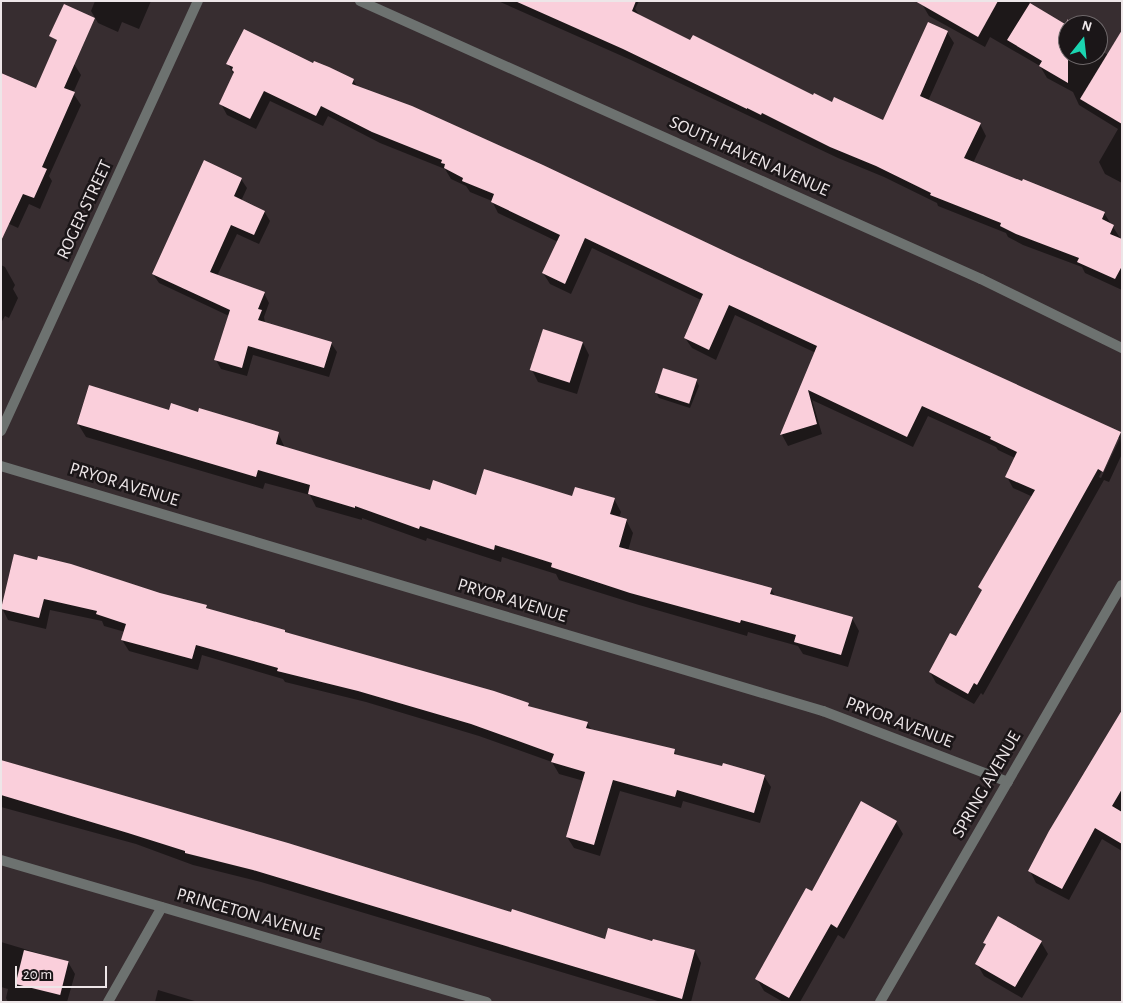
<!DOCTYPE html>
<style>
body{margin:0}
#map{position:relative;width:1123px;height:1003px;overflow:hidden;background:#372d30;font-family:"Alegreya Sans",sans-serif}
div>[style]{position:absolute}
.shadow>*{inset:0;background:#0007}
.building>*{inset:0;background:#facfdb;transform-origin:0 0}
.minor>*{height:10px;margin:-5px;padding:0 5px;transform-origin:5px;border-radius:5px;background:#6d7270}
span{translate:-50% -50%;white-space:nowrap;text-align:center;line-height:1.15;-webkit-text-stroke:5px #1b1618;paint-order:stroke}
.street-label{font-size:18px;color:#ede6e8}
.frame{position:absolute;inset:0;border:2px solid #ede6e8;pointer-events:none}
.north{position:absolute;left:1058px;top:15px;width:50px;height:50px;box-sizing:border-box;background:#1b1618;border:1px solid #6f696b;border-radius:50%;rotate:16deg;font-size:14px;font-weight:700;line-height:20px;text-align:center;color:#ede6e8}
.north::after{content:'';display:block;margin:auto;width:18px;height:22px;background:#1bd5b1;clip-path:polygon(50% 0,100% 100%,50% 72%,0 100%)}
.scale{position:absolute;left:15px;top:966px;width:92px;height:22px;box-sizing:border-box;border:2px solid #ede6e8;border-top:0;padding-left:6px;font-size:15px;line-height:18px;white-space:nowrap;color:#ede6e8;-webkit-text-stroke:4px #1b1618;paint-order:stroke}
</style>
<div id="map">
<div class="shadow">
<i style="clip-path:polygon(95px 1px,151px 1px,139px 29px,122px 22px,118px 32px,98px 23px,91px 11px)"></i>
<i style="clip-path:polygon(498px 1px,639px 1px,635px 9px,640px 16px,691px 41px,813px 97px,884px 121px,947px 32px,954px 43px,928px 101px,980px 124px,986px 136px,973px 163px,1104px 213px,1122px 241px,1122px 290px,1085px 273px,1082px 267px,1023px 245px,1008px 237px,1006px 233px,938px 206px,937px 203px,884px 177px,838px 158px,631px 60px)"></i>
<i style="clip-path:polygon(924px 1px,1027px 1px,1068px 27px,1068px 55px,1098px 55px,1098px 49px,1122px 63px,1122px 183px,1105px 174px,1099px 162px,1118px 129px,1079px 105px,1073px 92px,1047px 78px,1040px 66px,990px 37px,985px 47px,929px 16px,922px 4px)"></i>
<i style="clip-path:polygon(74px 64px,81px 75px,73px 93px,81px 105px,49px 176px,52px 181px,40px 209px,29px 204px,18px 228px,1px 220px,37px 90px)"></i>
<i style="clip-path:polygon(evenodd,228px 64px,314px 64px,353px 80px,358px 88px,1120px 433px,1122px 454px,1109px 482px,1104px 480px,983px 695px,981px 693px,974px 704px,936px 683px,930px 672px,956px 637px,983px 592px,980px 587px,1033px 497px,1013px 488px,1007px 477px,1015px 458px,998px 450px,996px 447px,928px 416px,913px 447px,812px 400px,822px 434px,788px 446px,782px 435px,816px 353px,735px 315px,716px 360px,692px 348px,685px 338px,701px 300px,592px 248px,571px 294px,550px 284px,543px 273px,558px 242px,498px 213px,492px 201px,470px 192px,466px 186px,451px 179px,445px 169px,380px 143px,328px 116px,323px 126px,270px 101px,256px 129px,227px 115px,221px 104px,234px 75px,228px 64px,1117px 438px,1120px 438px,1101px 478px,1099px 477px,1117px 438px)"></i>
<i style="clip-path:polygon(241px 179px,247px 188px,241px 201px,264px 211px,270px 221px,259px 244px,237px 234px,217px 276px,264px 293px,269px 303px,264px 317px,265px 323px,331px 343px,337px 352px,329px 377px,253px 355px,247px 376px,221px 369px,216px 360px,229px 316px,159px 283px,153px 274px)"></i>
<i style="clip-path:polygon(1px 265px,5px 267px,15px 285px,13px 289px,18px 298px,9px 318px,5px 316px,1px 323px)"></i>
<i style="clip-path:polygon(583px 343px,589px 355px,577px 394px,538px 382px,532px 370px)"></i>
<i style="clip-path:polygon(696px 380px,699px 386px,690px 408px,659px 398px,656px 392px)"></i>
<i style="clip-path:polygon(170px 412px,198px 414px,278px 433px,285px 448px,430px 492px,477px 496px,614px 499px,621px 512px,619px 518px,626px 520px,633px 533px,628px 551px,771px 589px,775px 596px,852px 618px,859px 631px,848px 667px,803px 654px,798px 646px,748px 632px,747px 636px,639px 605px,559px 580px,556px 574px,502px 557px,501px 562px,427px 538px,426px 541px,362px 518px,362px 520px,316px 507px,310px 495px,265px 483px,263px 489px,86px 437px,78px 424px)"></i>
<i style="clip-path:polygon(15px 556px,206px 606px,208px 610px,286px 634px,528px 704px,530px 708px,587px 723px,592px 731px,674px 750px,677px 756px,764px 776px,771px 787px,760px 823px,683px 801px,681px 808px,620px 791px,600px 856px,574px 848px,567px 837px,584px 781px,559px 774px,552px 762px,479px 736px,366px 702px,285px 682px,283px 679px,202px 655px,198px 670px,129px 651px,122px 640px,125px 632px,104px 626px,102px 621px,50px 610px,46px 629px,8px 620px,2px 608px)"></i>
<i style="clip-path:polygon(1122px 712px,1122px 851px,1102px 839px,1069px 900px,1036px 883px,1030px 871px)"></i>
<i style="clip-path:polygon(1px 760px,606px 941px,695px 951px,701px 963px,691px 1002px,661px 1002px,261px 882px,193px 865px,136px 844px,1px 807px)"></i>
<i style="clip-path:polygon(896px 822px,903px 834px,844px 939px,838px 935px,800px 1002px,783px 1002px,764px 991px,757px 979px,813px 892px)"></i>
<i style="clip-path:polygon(1px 942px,68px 962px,75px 974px,67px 1002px,8px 1002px,6px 998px,8px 989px,1px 987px)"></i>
<i style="clip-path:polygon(1041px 942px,1048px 954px,1022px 998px,984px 976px,977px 964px,987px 946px,985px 943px)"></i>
<i style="clip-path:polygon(158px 990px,198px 1002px,155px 1002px)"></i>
</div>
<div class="building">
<i style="clip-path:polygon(515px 1px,636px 1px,632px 11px,690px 40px,693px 35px,813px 95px,814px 93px,832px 102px,834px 97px,883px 120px,928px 22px,948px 31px,920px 96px,981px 123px,964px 158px,1022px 181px,1023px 179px,1105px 212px,1102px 219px,1114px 225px,1110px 234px,1122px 239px,1122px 266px,1115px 279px,1077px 262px,1079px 258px,1016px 234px,1000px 226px,1001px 223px,930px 195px,931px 193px,876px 166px,830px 147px,762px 113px,761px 115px,747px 108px,747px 109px,623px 49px)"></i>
<i style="clip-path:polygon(915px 1px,998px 1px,978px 37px)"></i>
<i style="clip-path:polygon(1030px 3px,1065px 24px,1068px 19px,1068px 83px,1039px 66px,1042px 61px,1007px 40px)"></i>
<i style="clip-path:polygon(64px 4px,95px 18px,64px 88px,75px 92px,42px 167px,47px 169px,34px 198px,23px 194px,1px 241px,1px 73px,36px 88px,57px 40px,49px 36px)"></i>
<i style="clip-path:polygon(244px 29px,313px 63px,314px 61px,329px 67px,354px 79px,352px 84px,412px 106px,543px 165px,737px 257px,1121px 432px,1103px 472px,1098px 469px,977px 685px,974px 683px,968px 694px,929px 672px,950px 633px,956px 636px,982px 590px,978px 587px,1035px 490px,1005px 477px,1017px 452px,990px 439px,991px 437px,922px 406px,907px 437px,808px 390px,817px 424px,780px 435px,817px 346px,729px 305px,709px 350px,684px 338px,703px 294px,585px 238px,565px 284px,542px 273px,560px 235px,491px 202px,494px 194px,462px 181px,463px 178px,444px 168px,445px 164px,441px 163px,442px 160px,372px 132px,321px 106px,316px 116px,264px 91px,250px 119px,219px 104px,234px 72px,232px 70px,233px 67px,226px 64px)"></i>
<i style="clip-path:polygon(1122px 30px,1122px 124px,1080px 99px)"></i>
<i style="clip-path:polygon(204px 160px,242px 178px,234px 196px,265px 211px,254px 235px,231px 225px,210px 272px,265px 292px,258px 309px,262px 310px,258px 320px,332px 342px,324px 368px,248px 346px,242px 368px,214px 360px,230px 310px,152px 274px)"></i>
<i style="left:543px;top:329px;width:42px;height:43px;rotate:18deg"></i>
<i style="left:663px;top:368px;width:36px;height:26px;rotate:18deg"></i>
<i style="clip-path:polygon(89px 385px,169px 410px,171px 403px,198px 412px,199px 408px,279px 432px,276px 444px,430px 490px,433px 480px,476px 495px,484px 469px,572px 496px,575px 487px,615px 498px,610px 514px,627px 519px,619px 547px,772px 588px,770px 594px,853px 617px,841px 655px,794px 642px,796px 635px,741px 620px,740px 623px,630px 593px,551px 567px,552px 563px,495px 545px,494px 550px,420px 526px,419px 529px,355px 506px,355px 508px,308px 494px,310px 485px,258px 470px,256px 477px,77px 424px)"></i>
<i style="clip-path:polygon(14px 554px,37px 560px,38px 556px,71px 564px,160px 593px,207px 605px,206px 608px,285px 630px,285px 632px,494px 691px,529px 703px,528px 706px,588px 722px,586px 728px,675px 749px,674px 754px,722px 766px,723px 763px,765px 775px,754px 813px,677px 790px,675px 797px,613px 780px,594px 845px,566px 837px,585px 772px,551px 762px,554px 754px,471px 724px,358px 691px,277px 671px,278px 668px,196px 645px,192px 659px,121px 640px,126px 624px,96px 614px,97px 611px,44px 599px,39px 618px,1px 609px)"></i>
<i style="clip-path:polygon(1122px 710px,1122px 789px,1112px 806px,1122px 812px,1122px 844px,1095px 828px,1062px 889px,1028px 871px,1049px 831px)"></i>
<i style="clip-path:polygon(1px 760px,288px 843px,511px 912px,512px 909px,605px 939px,608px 928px,652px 941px,653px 939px,695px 950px,682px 999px,253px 870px,185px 853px,185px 851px,128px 833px,1px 795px)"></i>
<i style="clip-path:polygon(861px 801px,897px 821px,837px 928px,831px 924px,789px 998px,755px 979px,806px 888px,812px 891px)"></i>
<i style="clip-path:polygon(998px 916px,1042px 941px,1015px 987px,975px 964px,986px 944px,983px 943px)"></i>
<i style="left:24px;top:950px;width:46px;height:35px;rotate:14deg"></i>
</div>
<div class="minor">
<i style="left:360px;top:1px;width:680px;rotate:24.12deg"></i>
<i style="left:981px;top:279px;width:157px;rotate:26.1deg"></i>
<i style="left:1px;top:431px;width:473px;rotate:-65.4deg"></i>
<i style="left:1px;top:466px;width:858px;rotate:16.6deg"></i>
<i style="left:823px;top:711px;width:198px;rotate:21deg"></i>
<i style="left:1px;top:860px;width:506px;rotate:16.29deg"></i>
<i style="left:108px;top:1002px;width:109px;rotate:-60.4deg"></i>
<i style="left:880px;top:1002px;width:482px;rotate:-59.9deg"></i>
</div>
<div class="street-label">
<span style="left:749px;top:157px;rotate:24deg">SOUTH HAVEN AVENUE</span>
<span style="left:85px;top:210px;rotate:-65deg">ROGER STREET</span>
<span style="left:124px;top:485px;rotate:17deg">PRYOR AVENUE</span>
<span style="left:512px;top:601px;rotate:17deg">PRYOR AVENUE</span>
<span style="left:899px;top:723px;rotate:21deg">PRYOR AVENUE</span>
<span style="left:987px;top:785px;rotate:-60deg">SPRING AVENUE</span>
<span style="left:249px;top:915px;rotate:16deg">PRINCETON AVENUE</span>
</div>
<div class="frame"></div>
<div class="north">N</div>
<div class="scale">20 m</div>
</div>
